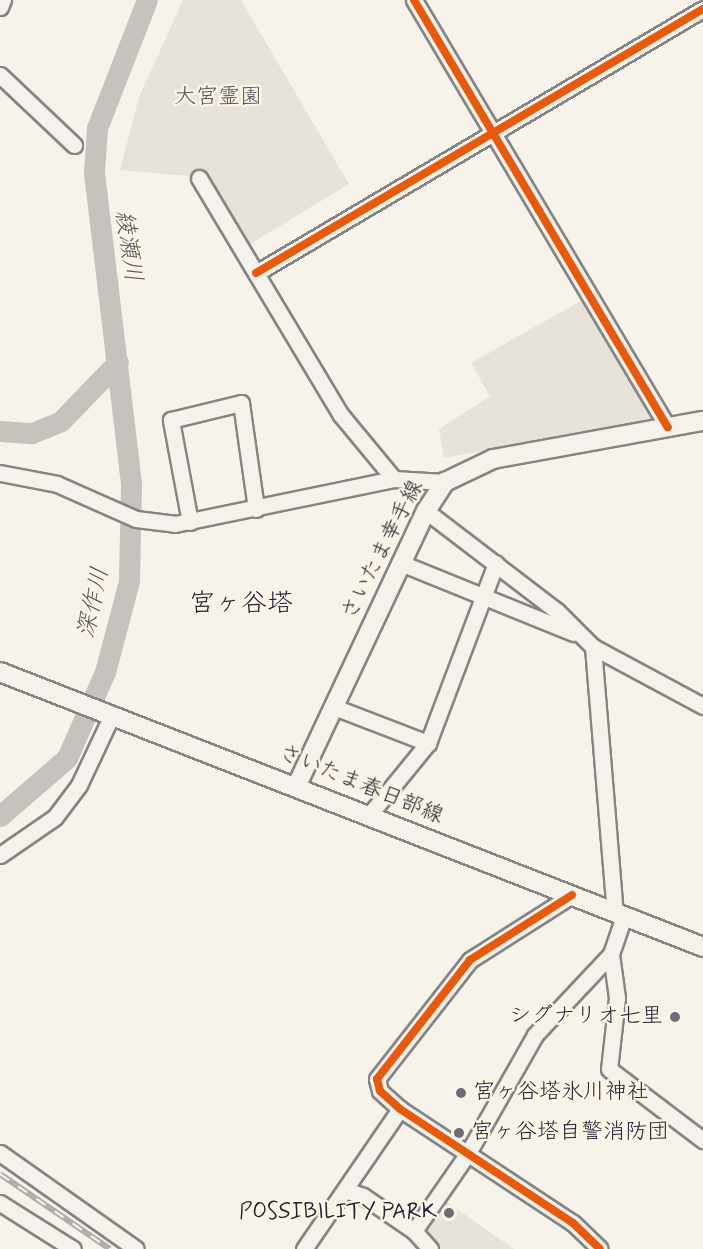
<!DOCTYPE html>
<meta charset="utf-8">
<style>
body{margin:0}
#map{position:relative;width:703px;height:1249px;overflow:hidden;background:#f7f3ea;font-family:Mynerve,"Klee One",sans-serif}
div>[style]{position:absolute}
.green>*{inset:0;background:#e8e3da}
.river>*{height:21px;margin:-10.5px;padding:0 10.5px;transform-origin:10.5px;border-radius:10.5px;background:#c7c2be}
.roads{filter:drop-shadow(2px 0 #868485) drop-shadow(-2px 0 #868485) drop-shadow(0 2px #868485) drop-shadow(0 -2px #868485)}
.minor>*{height:15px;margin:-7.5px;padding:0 7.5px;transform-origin:7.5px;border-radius:7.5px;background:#f5f2ec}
.major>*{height:18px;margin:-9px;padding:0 9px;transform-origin:9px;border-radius:9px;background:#f5f2ec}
.rail>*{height:6px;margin-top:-3px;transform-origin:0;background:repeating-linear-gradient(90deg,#fcf5e5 0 11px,#b0aead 0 22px);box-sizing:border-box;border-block:2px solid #b0aead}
.cycleway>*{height:8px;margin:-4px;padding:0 4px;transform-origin:4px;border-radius:4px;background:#e8590c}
.dots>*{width:16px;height:16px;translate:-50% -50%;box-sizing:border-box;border:3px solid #fcf5e5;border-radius:50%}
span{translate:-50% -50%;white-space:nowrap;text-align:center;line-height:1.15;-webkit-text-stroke:5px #fcf5e5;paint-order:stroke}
.park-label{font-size:22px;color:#504f5f}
.street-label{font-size:22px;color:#22223b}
.poi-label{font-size:22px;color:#22223b}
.right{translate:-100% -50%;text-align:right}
.left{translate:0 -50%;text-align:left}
.water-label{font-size:24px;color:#545362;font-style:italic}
.quarter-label{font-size:26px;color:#22223b}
</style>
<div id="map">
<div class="green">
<i style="clip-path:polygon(183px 0,241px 0,349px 184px,247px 246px,200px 169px,187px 176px,120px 170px,139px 97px)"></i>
<i style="clip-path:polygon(584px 299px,655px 419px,444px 458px,439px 429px,490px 396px,471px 363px)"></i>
<i style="clip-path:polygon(444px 1200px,514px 1249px,437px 1249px,426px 1236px,426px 1226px)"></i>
</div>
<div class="river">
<i style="left:0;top:431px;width:32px;rotate:4deg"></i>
<i style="left:32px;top:433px;width:31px;rotate:-22deg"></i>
<i style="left:61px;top:421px;width:82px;rotate:-46deg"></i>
<i style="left:0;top:816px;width:89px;rotate:-40.9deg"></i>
<i style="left:67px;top:758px;width:94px;rotate:-66.2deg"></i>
<i style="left:105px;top:672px;width:94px;rotate:-75.2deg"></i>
<i style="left:129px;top:581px;width:98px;rotate:-88.8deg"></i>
<i style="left:131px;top:483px;width:313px;rotate:-96.8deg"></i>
<i style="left:94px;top:172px;width:44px;rotate:-86.1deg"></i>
<i style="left:97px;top:128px;width:137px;rotate:-68.7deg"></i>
</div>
<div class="roads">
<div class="minor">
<i style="left:414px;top:0;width:497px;rotate:59.3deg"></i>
<i style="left:0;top:7px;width:8px;rotate:-67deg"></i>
<i style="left:0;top:75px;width:102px;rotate:43.4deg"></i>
<i style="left:199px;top:178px;width:276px;rotate:59.1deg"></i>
<i style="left:341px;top:415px;width:83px;rotate:50.4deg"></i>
<i style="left:256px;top:273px;width:519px;rotate:-30.57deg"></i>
<i style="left:0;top:473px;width:58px;rotate:10.9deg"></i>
<i style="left:57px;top:484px;width:86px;rotate:23.9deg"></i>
<i style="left:136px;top:519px;width:39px;rotate:7deg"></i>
<i style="left:175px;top:524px;width:224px;rotate:-11.6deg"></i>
<i style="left:394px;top:479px;width:51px;rotate:3.4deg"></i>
<i style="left:426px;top:511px;width:165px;rotate:37.4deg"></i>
<i style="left:557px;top:611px;width:51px;rotate:45deg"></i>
<i style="left:593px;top:647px;width:125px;rotate:28.2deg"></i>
<i style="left:190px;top:522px;width:104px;rotate:-100.6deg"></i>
<i style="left:171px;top:420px;width:72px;rotate:-13.7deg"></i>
<i style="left:241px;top:403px;width:107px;rotate:81.9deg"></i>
<i style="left:401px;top:563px;width:186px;rotate:22.1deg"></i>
<i style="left:593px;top:647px;width:266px;rotate:85.3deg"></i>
<i style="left:334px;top:707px;width:101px;rotate:21deg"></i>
<i style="left:370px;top:814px;width:92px;rotate:-50.8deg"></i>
<i style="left:428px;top:743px;width:192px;rotate:-69.3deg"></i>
<i style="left:0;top:855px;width:67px;rotate:-34.6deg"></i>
<i style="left:55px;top:817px;width:40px;rotate:-53deg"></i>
<i style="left:79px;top:785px;width:75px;rotate:-64.8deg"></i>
<i style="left:572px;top:895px;width:121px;rotate:147.5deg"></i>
<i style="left:470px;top:960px;width:151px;rotate:128deg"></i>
<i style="left:377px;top:1079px;width:12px;rotate:76deg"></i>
<i style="left:380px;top:1091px;width:27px;rotate:42deg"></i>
<i style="left:400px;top:1109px;width:207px;rotate:33.4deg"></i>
<i style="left:573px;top:1223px;width:37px;rotate:44deg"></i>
<i style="left:624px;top:916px;width:40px;rotate:108.9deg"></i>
<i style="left:611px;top:954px;width:44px;rotate:82.2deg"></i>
<i style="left:617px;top:998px;width:71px;rotate:96.4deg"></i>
<i style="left:609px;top:1069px;width:118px;rotate:37.1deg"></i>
<i style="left:0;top:1153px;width:166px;rotate:35.2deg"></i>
<i style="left:345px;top:1190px;width:19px;rotate:18deg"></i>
<i style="left:363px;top:1196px;width:62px;rotate:34.5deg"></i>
<i style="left:414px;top:1231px;width:95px;rotate:-55.3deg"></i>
<i style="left:468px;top:1153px;width:136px;rotate:-60.4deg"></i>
<i style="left:535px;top:1035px;width:111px;rotate:-46.8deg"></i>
<i style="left:0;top:1203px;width:86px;rotate:32.2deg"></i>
<i style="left:414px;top:1231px;width:24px;rotate:48deg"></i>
<i style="left:304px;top:1249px;width:170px;rotate:-55.6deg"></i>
</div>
<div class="major">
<i style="left:0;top:672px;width:755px;rotate:21.36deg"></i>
<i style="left:297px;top:785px;width:303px;rotate:-64.8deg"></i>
<i style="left:426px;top:511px;width:35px;rotate:-57deg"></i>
<i style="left:445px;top:482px;width:53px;rotate:-25.6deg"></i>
<i style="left:493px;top:459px;width:213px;rotate:-10.3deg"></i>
</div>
</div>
<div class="rail">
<i style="left:0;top:1174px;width:133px;rotate:34.3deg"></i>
</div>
<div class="cycleway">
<i style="left:414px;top:0;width:497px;rotate:59.3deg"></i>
<i style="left:256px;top:273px;width:519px;rotate:-30.57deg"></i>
<i style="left:572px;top:895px;width:121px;rotate:147.5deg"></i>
<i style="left:470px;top:960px;width:151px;rotate:128deg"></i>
<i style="left:377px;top:1079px;width:12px;rotate:76deg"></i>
<i style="left:380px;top:1091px;width:27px;rotate:42deg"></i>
<i style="left:400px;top:1109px;width:207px;rotate:33.4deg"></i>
<i style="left:573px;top:1223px;width:37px;rotate:44deg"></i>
</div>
<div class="dots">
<i style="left:675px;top:1017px;background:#6d6b78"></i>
<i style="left:461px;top:1093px;background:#6d6b78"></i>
<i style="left:459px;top:1133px;background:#6d6b78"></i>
<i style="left:449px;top:1213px;background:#6d6b78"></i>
</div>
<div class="park-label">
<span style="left:218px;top:98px">大宮霊園</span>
</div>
<div class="street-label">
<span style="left:383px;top:550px;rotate:-63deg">さいたま幸手線</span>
<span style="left:361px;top:785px;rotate:22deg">さいたま春日部線</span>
</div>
<div class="poi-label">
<span class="right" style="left:663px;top:1017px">シグナリオ七里</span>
<span class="left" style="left:473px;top:1093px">宮ヶ谷塔氷川神社</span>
<span class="left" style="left:471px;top:1133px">宮ヶ谷塔自警消防団</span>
<span class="right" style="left:437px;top:1213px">POSSIBILITY PARK</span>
</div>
<div class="water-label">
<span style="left:128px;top:246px;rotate:82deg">綾瀬川</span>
<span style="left:94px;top:603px;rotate:-78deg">深作川</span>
</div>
<div class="quarter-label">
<span style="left:241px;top:605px">宮ヶ谷塔</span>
</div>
</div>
